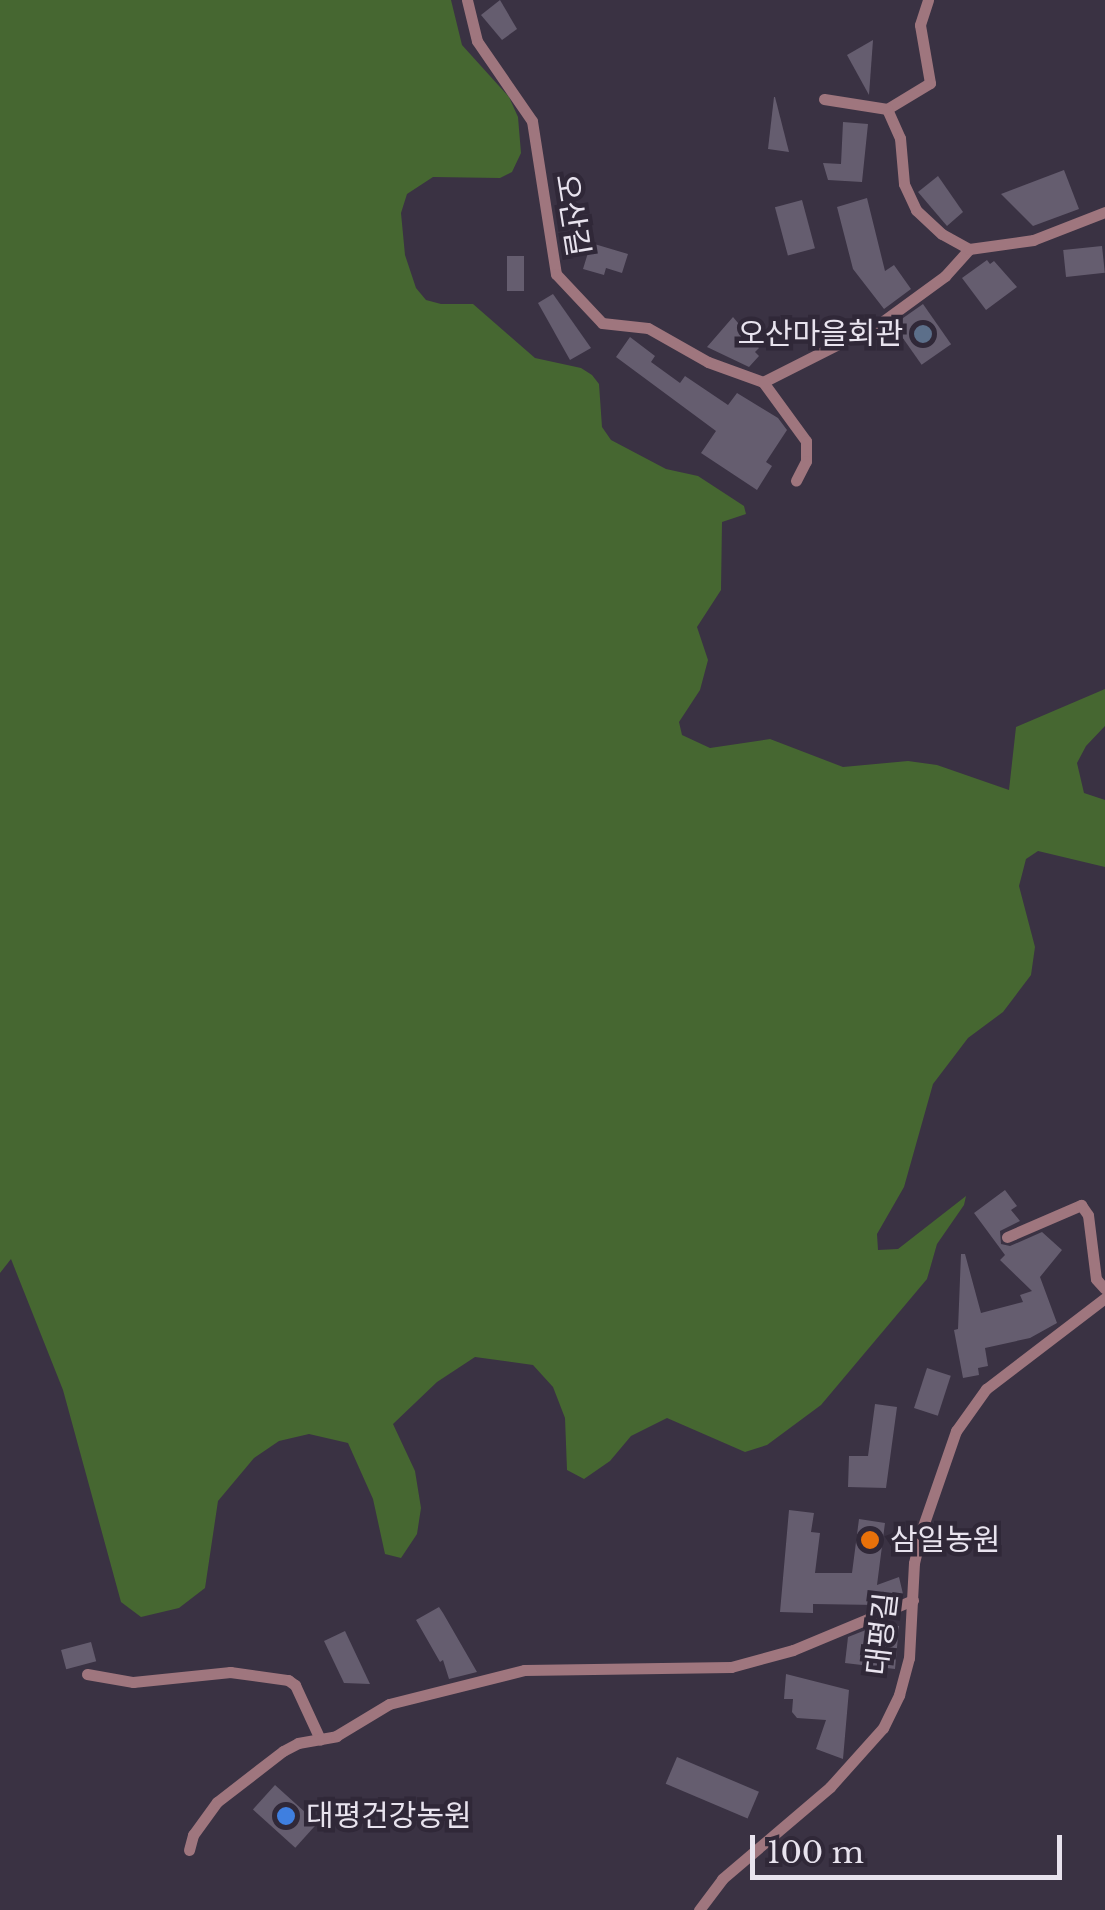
<!DOCTYPE html>
<meta charset="utf-8">
<style>
body{margin:0}
#map{position:relative;width:1105px;height:1910px;overflow:hidden;background:#3a3243;font-family:"Libre Baskerville","Noto Sans KR",serif}
div>[style]{position:absolute}
.green>*{inset:0;background:#466731}
.building>*{inset:0;background:#655d6f;transform-origin:0 0}
.lane>*{height:11px;margin:-5.5px;padding:0 5.5px;transform-origin:5.5px;border-radius:5.5px;background:#9f767e}
.dots>*{width:28px;height:28px;translate:-50% -50%;box-sizing:border-box;border:5px solid #302838;border-radius:50%}
span{translate:-50% -50%;white-space:nowrap;text-align:center;line-height:1.15;-webkit-text-stroke:9px #302838;paint-order:stroke}
.street-label{font-size:30px;color:#e8e3ee}
.poi-label{font-size:30px;color:#e8e3ee}
.right{translate:-100% -50%;text-align:right}
.left{translate:0 -50%;text-align:left}
.scale{position:absolute;left:750px;top:1835px;width:312px;height:45px;box-sizing:border-box;border:5px solid #e8e3ee;border-top:0;padding-left:12px;font-size:30px;line-height:35px;white-space:nowrap;color:#e8e3ee;-webkit-text-stroke:8px #302838;paint-order:stroke}
</style>
<div id="map">
<div class="green">
<i style="clip-path:polygon(0 0,451px 0,462px 45px,509px 97px,518px 117px,521px 153px,512px 172px,500px 178px,433px 177px,407px 194px,401px 213px,405px 255px,416px 288px,426px 300px,441px 304px,473px 304px,535px 358px,581px 368px,592px 375px,599px 384px,602px 427px,611px 440px,666px 469px,698px 476px,744px 506px,746px 514px,722px 522px,721px 590px,697px 627px,708px 660px,700px 690px,679px 722px,682px 735px,710px 748px,770px 739px,843px 767px,908px 761px,937px 765px,1009px 790px,1016px 727px,1105px 689px,1105px 726px,1086px 746px,1077px 763px,1084px 793px,1105px 800px,1105px 867px,1038px 851px,1026px 859px,1019px 886px,1035px 947px,1031px 975px,1003px 1012px,968px 1038px,933px 1084px,904px 1187px,877px 1234px,878px 1250px,898px 1249px,966px 1196px,964px 1205px,937px 1244px,927px 1279px,821px 1405px,767px 1445px,745px 1452px,667px 1418px,631px 1436px,610px 1461px,584px 1479px,567px 1470px,565px 1418px,553px 1387px,533px 1365px,475px 1357px,437px 1382px,393px 1424px,415px 1471px,421px 1508px,417px 1534px,401px 1558px,385px 1554px,373px 1499px,348px 1443px,309px 1434px,279px 1441px,254px 1458px,218px 1501px,205px 1588px,179px 1608px,141px 1617px,121px 1602px,63px 1390px,11px 1259px,0 1273px)"></i>
</div>
<div class="building">
<i style="clip-path:polygon(500px 0,517px 29px,502px 40px,481px 15px)"></i>
<i style="clip-path:polygon(873px 40px,869px 95px,847px 55px)"></i>
<i style="clip-path:polygon(774px 97px,775px 97px,789px 152px,768px 149px)"></i>
<i style="clip-path:polygon(843px 122px,868px 124px,862px 182px,828px 180px,823px 163px,841px 164px)"></i>
<i style="clip-path:polygon(1064px 170px,1079px 209px,1033px 226px,1001px 194px)"></i>
<i style="clip-path:polygon(938px 176px,963px 212px,947px 226px,918px 192px)"></i>
<i style="clip-path:polygon(867px 198px,885px 271px,894px 265px,911px 289px,884px 309px,853px 269px,837px 207px)"></i>
<i style="left:802px;top:200px;width:50px;height:28px;rotate:75deg"></i>
<i style="clip-path:polygon(591px 243px,628px 254px,622px 273px,606px 268px,604px 275px,583px 269px)"></i>
<i style="left:1102px;top:246px;width:27px;height:39px;rotate:84deg"></i>
<i style="left:507px;top:256px;width:17px;height:35px"></i>
<i style="clip-path:polygon(987px 260px,990px 264px,994px 261px,1017px 287px,986px 310px,962px 278px)"></i>
<i style="clip-path:polygon(553px 294px,591px 348px,570px 360px,538px 303px)"></i>
<i style="left:923px;top:304px;width:49px;height:36px;rotate:55deg"></i>
<i style="clip-path:polygon(733px 317px,759px 348px,755px 352px,759px 356px,749px 367px,707px 347px)"></i>
<i style="clip-path:polygon(630px 337px,655px 356px,651px 362px,680px 383px,685px 376px,728px 405px,737px 393px,778px 418px,787px 430px,766px 462px,772px 466px,757px 490px,701px 453px,716px 431px,616px 357px)"></i>
<i style="clip-path:polygon(1005px 1190px,1017px 1206px,1011px 1210px,1020px 1221px,1000px 1231px,1001px 1244px,1010px 1246px,1042px 1232px,1062px 1250px,1040px 1277px,1057px 1323px,1030px 1338px,985px 1348px,988px 1366px,978px 1368px,979px 1375px,963px 1378px,954px 1330px,958px 1329px,961px 1254px,965px 1254px,981px 1313px,1023px 1302px,1020px 1295px,1032px 1291px,1000px 1260px,1005px 1255px,974px 1213px)"></i>
<i style="left:927px;top:1368px;width:25px;height:42px;rotate:18deg"></i>
<i style="clip-path:polygon(875px 1404px,897px 1407px,886px 1488px,848px 1487px,849px 1456px,868px 1456px)"></i>
<i style="clip-path:polygon(789px 1510px,814px 1513px,811px 1532px,820px 1533px,815px 1573px,852px 1573px,859px 1519px,885px 1523px,877px 1585px,899px 1577px,903px 1594px,877px 1605px,813px 1604px,813px 1613px,780px 1612px)"></i>
<i style="clip-path:polygon(439px 1607px,443px 1613px,477px 1672px,449px 1679px,443px 1660px,440px 1662px,416px 1620px)"></i>
<i style="clip-path:polygon(881px 1624px,899px 1626px,895px 1669px,845px 1663px,848px 1637px)"></i>
<i style="clip-path:polygon(345px 1631px,370px 1684px,344px 1683px,324px 1641px)"></i>
<i style="left:91px;top:1642px;width:20px;height:31px;rotate:75deg"></i>
<i style="clip-path:polygon(786px 1674px,849px 1690px,843px 1759px,816px 1749px,826px 1720px,797px 1718px,792px 1712px,793px 1699px,784px 1699px)"></i>
<i style="left:677px;top:1757px;width:89px;height:29px;rotate:23deg"></i>
<i style="left:275px;top:1785px;width:57px;height:33px;rotate:42deg"></i>
</div>
<div class="lane">
<i style="left:467px;top:0;width:42px;rotate:76.3deg"></i>
<i style="left:477px;top:41px;width:97px;rotate:55.5deg"></i>
<i style="left:532px;top:121px;width:155px;rotate:81.1deg"></i>
<i style="left:556px;top:274px;width:67px;rotate:46.8deg"></i>
<i style="left:602px;top:323px;width:46px;rotate:6.2deg"></i>
<i style="left:648px;top:328px;width:69px;rotate:29.5deg"></i>
<i style="left:708px;top:362px;width:59px;rotate:20deg"></i>
<i style="left:763px;top:382px;width:133px;rotate:-26.8deg"></i>
<i style="left:882px;top:322px;width:78px;rotate:-36.1deg"></i>
<i style="left:945px;top:276px;width:36px;rotate:-48deg"></i>
<i style="left:928px;top:0;width:26px;rotate:108deg"></i>
<i style="left:920px;top:25px;width:59px;rotate:80.2deg"></i>
<i style="left:930px;top:83px;width:50px;rotate:148.8deg"></i>
<i style="left:887px;top:109px;width:32px;rotate:66deg"></i>
<i style="left:900px;top:138px;width:46px;rotate:85deg"></i>
<i style="left:904px;top:184px;width:29px;rotate:65deg"></i>
<i style="left:916px;top:210px;width:35px;rotate:43deg"></i>
<i style="left:942px;top:234px;width:31px;rotate:29deg"></i>
<i style="left:969px;top:249px;width:65px;rotate:-8deg"></i>
<i style="left:1033px;top:240px;width:77px;rotate:-21.3deg"></i>
<i style="left:824px;top:99px;width:64px;rotate:9deg"></i>
<i style="left:763px;top:382px;width:73px;rotate:53.9deg"></i>
<i style="left:806px;top:441px;width:20px;rotate:90deg"></i>
<i style="left:806px;top:461px;width:22px;rotate:117deg"></i>
<i style="left:1007px;top:1237px;width:81px;rotate:-23.4deg"></i>
<i style="left:1081px;top:1205px;width:12px;rotate:55deg"></i>
<i style="left:1088px;top:1215px;width:64px;rotate:82.9deg"></i>
<i style="left:1096px;top:1279px;width:13px;rotate:48deg"></i>
<i style="left:87px;top:1674px;width:47px;rotate:9.9deg"></i>
<i style="left:133px;top:1682px;width:98px;rotate:-5.9deg"></i>
<i style="left:230px;top:1672px;width:59px;rotate:7.9deg"></i>
<i style="left:288px;top:1680px;width:9px;rotate:36deg"></i>
<i style="left:295px;top:1685px;width:60px;rotate:65.2deg"></i>
<i style="left:189px;top:1850px;width:16px;rotate:-75deg"></i>
<i style="left:193px;top:1835px;width:41px;rotate:-54deg"></i>
<i style="left:217px;top:1802px;width:83px;rotate:-37.7deg"></i>
<i style="left:283px;top:1751px;width:17px;rotate:-28deg"></i>
<i style="left:298px;top:1743px;width:39px;rotate:-10deg"></i>
<i style="left:336px;top:1736px;width:62px;rotate:-31.1deg"></i>
<i style="left:389px;top:1704px;width:139px;rotate:-14.1deg"></i>
<i style="left:524px;top:1670px;width:207px;rotate:-0.8deg"></i>
<i style="left:731px;top:1667px;width:64px;rotate:-15.3deg"></i>
<i style="left:793px;top:1650px;width:130px;rotate:-22.6deg"></i>
<i style="left:699px;top:1910px;width:39px;rotate:-53deg"></i>
<i style="left:722px;top:1879px;width:142px;rotate:-40.4deg"></i>
<i style="left:830px;top:1787px;width:79px;rotate:-48.1deg"></i>
<i style="left:883px;top:1728px;width:37px;rotate:-64deg"></i>
<i style="left:899px;top:1695px;width:38px;rotate:-75deg"></i>
<i style="left:909px;top:1658px;width:95px;rotate:-87deg"></i>
<i style="left:914px;top:1563px;width:35px;rotate:-77deg"></i>
<i style="left:922px;top:1529px;width:104px;rotate:-70.9deg"></i>
<i style="left:956px;top:1431px;width:52px;rotate:-54.5deg"></i>
<i style="left:986px;top:1389px;width:150px;rotate:-37.4deg"></i>
</div>
<div class="dots">
<i style="left:923px;top:334px;background:#5c6f8a"></i>
<i style="left:870px;top:1540px;background:#e8710a"></i>
<i style="left:286px;top:1816px;background:#3f7fe0"></i>
</div>
<div class="street-label">
<span style="left:572px;top:215px;rotate:81deg">오산길</span>
<span style="left:882px;top:1634px;rotate:-83deg">대평길</span>
</div>
<div class="poi-label">
<span class="right" style="left:903px;top:334px">오산마을회관</span>
<span class="left" style="left:890px;top:1540px">삼일농원</span>
<span class="left" style="left:306px;top:1816px">대평건강농원</span>
</div>
<div class="scale">100 m</div>
</div>
